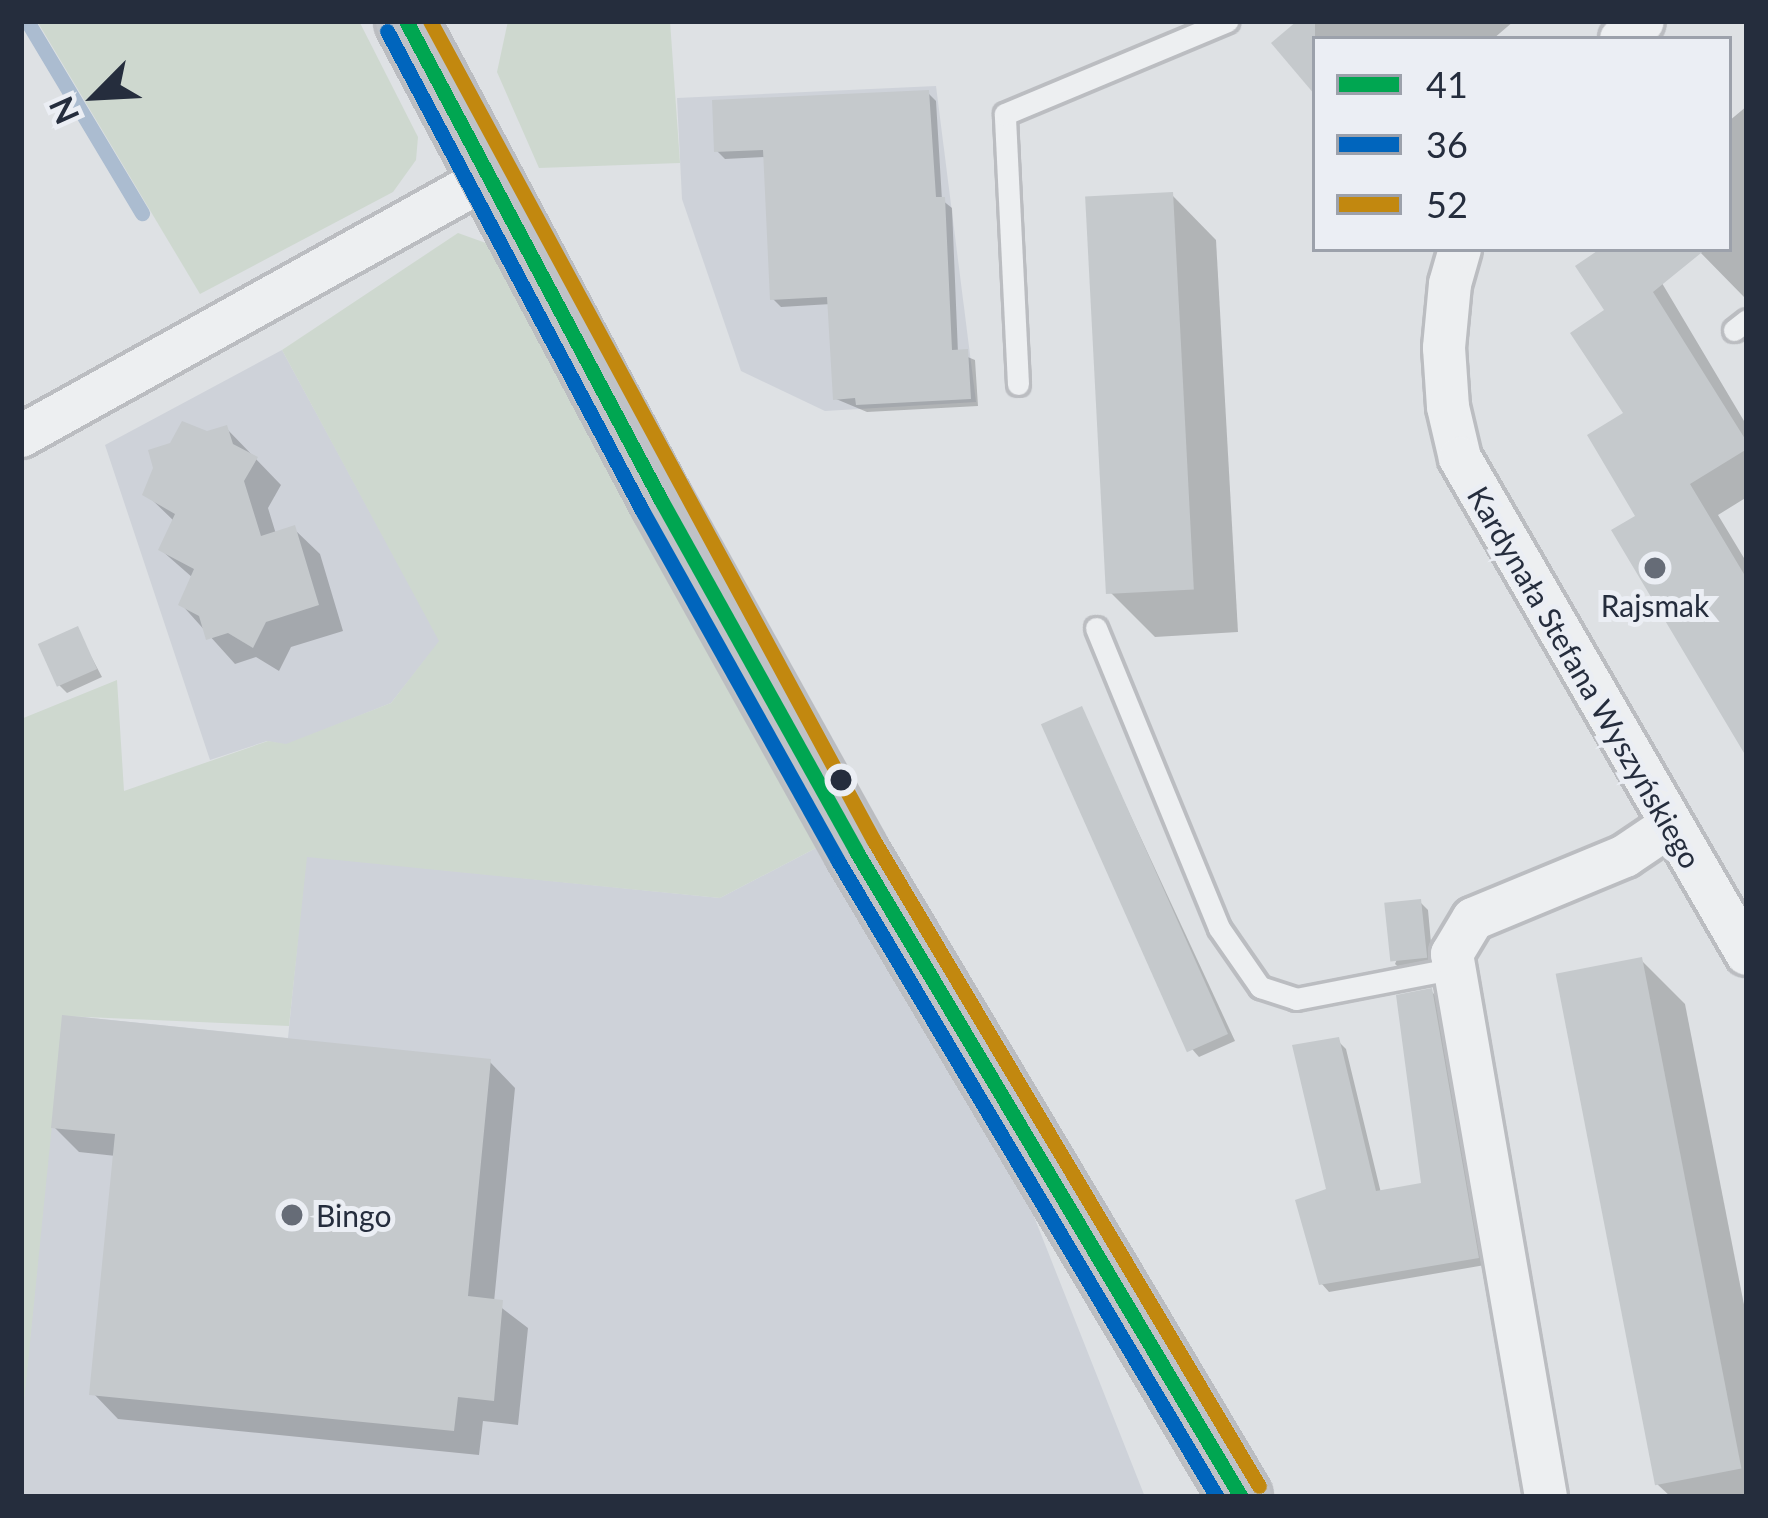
<!DOCTYPE html>
<meta charset="utf-8">
<style>
body{margin:0}
#map{position:relative;width:1768px;height:1518px;overflow:hidden;background:#dee1e4;font-family:Lato,sans-serif}
div>[style]{position:absolute}
.built>*{inset:0;background:#ced2d9}
.green>*{inset:0;background:#ced8cf}
.shadow>*{inset:0;background:#0003}
.stream>*{height:15px;margin:-7.5px;padding:0 7.5px;transform-origin:7.5px;border-radius:7.5px;background:#abbcd0}
.building>*{inset:0;background:#c5c9cc;transform-origin:0 0}
.roads{filter:drop-shadow(3px 0 #bbbdc1) drop-shadow(-3px 0 #bbbdc1) drop-shadow(0 3px #bbbdc1) drop-shadow(0 -3px #bbbdc1)}
.lane>*{height:21px;margin:-10.5px;padding:0 10.5px;transform-origin:10.5px;border-radius:10.5px;background:#edeff1}
.street>*{height:42px;margin:-21px;padding:0 21px;transform-origin:21px;border-radius:21px;background:#edeff1}
.secondary>*{height:60px;margin:-30px;padding:0 30px;transform-origin:30px;border-radius:30px;background:#bfc2c7}
.bus-1>*{height:15px;margin:-7.5px;padding:0 7.5px;transform-origin:7.5px;border-radius:7.5px;background:#00a651}
.bus-2>*{height:15px;margin:-7.5px;padding:0 7.5px;transform-origin:7.5px;border-radius:7.5px;background:#0065bd}
.bus-3>*{height:15px;margin:-7.5px;padding:0 7.5px;transform-origin:7.5px;border-radius:7.5px;background:#c2880f}
.dots>*{width:33px;height:33px;translate:-50% -50%;box-sizing:border-box;border:6px solid #ebeef4;border-radius:50%}
span{translate:-50% -50%;white-space:nowrap;text-align:center;line-height:1.15;-webkit-text-stroke:10px #ebeef4;paint-order:stroke}
.poi-label{font-size:30px;color:#252d3d}
.left{translate:0 -50%;text-align:left}
.street-label{font-size:30px;color:#252d3d}
.frame{position:absolute;inset:0;border:24px solid #252d3d;pointer-events:none}
.legend{position:absolute;left:1312px;top:36px;width:420px;height:216px;box-sizing:border-box;background:#ebeef4;border:3px solid #9ca1ab;margin:0;padding:15px 21px;list-style:none;font-size:36px;color:#252d3d}
.legend li{display:flex;align-items:center;gap:24px;height:60px}
.legend b{width:60px;border:3px solid #9ca1ab}
.north{position:absolute;left:36px;top:36px;width:120px;height:120px;-webkit-text-stroke:9px #ebeef4;paint-order:stroke;rotate:246deg;font-size:33px;font-weight:700;line-height:48px;text-align:center;color:#252d3d}
.north::after{content:'';display:block;margin:auto;width:42px;height:54px;background:#252d3d;clip-path:polygon(50% 0,100% 100%,50% 72%,0 100%)}
</style>
<div id="map">
<div class="built">
<i style="clip-path:polygon(936px 86px,976px 402px,825px 411px,741px 371px,682px 199px,677px 98px)"></i>
<i style="clip-path:polygon(282px 350px,440px 641px,391px 703px,286px 745px,267px 741px,210px 760px,105px 445px)"></i>
<i style="clip-path:polygon(816px 848px,1014px 1166px,1145px 1497px,21px 1497px,21px 1428px,62px 1015px,288px 1038px,306px 856px,720px 898px)"></i>
</div>
<div class="green">
<i style="clip-path:polygon(37px 21px,359px 21px,418px 137px,416px 160px,393px 192px,200px 294px)"></i>
<i style="clip-path:polygon(508px 21px,670px 21px,680px 163px,539px 168px,497px 72px)"></i>
<i style="clip-path:polygon(458px 233px,497px 247px,816px 848px,720px 898px,307px 857px,289px 1026px,63px 1016px,21px 1432px,21px 719px,117px 680px,124px 791px,268px 741px,286px 744px,391px 703px,439px 641px,282px 350px)"></i>
</div>
<div class="shadow">
<i style="clip-path:polygon(1301px 21px,1514px 21px,1493px 39px,1315px 39px,1315px 90px,1275px 44px)"></i>
<i style="clip-path:polygon(928px 93px,936px 101px,942px 200px,952px 208px,958px 353px,975px 360px,978px 406px,867px 412px,836px 399px,831px 304px,781px 307px,773px 299px,766px 157px,725px 159px,717px 151px)"></i>
<i style="clip-path:polygon(1747px 106px,1747px 296px,1745px 298px,1697px 249px,1729px 249px,1729px 121px)"></i>
<i style="clip-path:polygon(1172px 195px,1216px 240px,1238px 632px,1155px 637px,1110px 592px)"></i>
<i style="clip-path:polygon(1606px 249px,1634px 249px,1653px 268px,1747px 426px,1747px 497px,1718px 515px,1747px 563px,1747px 739px,1639px 517px,1608px 311px)"></i>
<i style="clip-path:polygon(226px 428px,281px 485px,268px 508px,276px 534px,294px 529px,320px 554px,343px 631px,291px 647px,279px 671px,256px 657px,235px 664px,181px 604px,193px 578px,161px 550px,175px 522px,146px 494px,207px 434px)"></i>
<i style="clip-path:polygon(77px 630px,102px 677px,67px 693px,59px 685px)"></i>
<i style="clip-path:polygon(1081px 709px,1235px 1041px,1199px 1057px,1192px 1049px)"></i>
<i style="clip-path:polygon(1420px 902px,1428px 910px,1433px 965px,1403px 971px,1395px 964px)"></i>
<i style="clip-path:polygon(1641px 960px,1685px 1004px,1747px 1320px,1747px 1497px,1671px 1497px,1657px 1484px)"></i>
<i style="clip-path:polygon(1431px 991px,1439px 999px,1485px 1265px,1329px 1292px,1321px 1283px,1338px 1041px,1346px 1049px,1381px 1193px,1425px 1185px)"></i>
<i style="clip-path:polygon(490px 1062px,515px 1088px,494px 1302px,528px 1328px,518px 1425px,483px 1421px,479px 1455px,118px 1419px,93px 1393px,116px 1156px,79px 1152px,54px 1127px)"></i>
</div>
<div class="stream">
<i style="left:27px;top:21px;width:224px;rotate:59.1deg"></i>
</div>
<div class="building">
<i style="clip-path:polygon(1297px 21px,1315px 21px,1315px 95px,1271px 43px)"></i>
<i style="clip-path:polygon(929px 90px,936px 197px,945px 197px,952px 350px,968px 349px,971px 399px,856px 405px,855px 398px,833px 400px,827px 297px,770px 300px,763px 150px,714px 152px,712px 100px)"></i>
<i style="left:1173px;top:192px;width:398px;height:88px;rotate:87deg"></i>
<i style="clip-path:polygon(1600px 249px,1706px 249px,1653px 292px,1747px 442px,1747px 449px,1690px 484px,1747px 579px,1747px 758px,1611px 530px,1635px 516px,1587px 435px,1623px 413px,1570px 333px,1604px 310px,1575px 266px)"></i>
<i style="clip-path:polygon(182px 421px,207px 431px,227px 425px,233px 444px,258px 457px,244px 481px,261px 536px,295px 525px,319px 605px,266px 622px,253px 648px,228px 633px,206px 640px,199px 616px,178px 605px,194px 569px,158px 550px,175px 514px,142px 495px,153px 468px,148px 450px,170px 443px)"></i>
<i style="left:78px;top:626px;width:47px;height:44px;rotate:66deg"></i>
<i style="left:1082px;top:706px;width:359px;height:45px;rotate:66deg"></i>
<i style="left:1421px;top:899px;width:59px;height:37px;rotate:84deg"></i>
<i style="left:1642px;top:957px;width:521px;height:88px;rotate:79deg"></i>
<i style="clip-path:polygon(1432px 988px,1479px 1258px,1319px 1285px,1295px 1200px,1326px 1189px,1292px 1045px,1339px 1037px,1376px 1191px,1421px 1183px,1396px 995px)"></i>
<i style="clip-path:polygon(62px 1015px,491px 1059px,468px 1296px,503px 1300px,494px 1401px,458px 1397px,454px 1431px,89px 1395px,115px 1134px,51px 1128px)"></i>
</div>
<div class="roads">
<div class="lane">
<i style="left:1734px;top:330px;width:16px;rotate:-38deg"></i>
<i style="left:1018px;top:384px;width:270px;rotate:-92.8deg"></i>
<i style="left:1005px;top:114px;width:241px;rotate:-22.7deg"></i>
<i style="left:1096px;top:628px;width:324px;rotate:67.7deg"></i>
<i style="left:1219px;top:928px;width:72px;rotate:55.2deg"></i>
<i style="left:1260px;top:987px;width:38px;rotate:18deg"></i>
<i style="left:1296px;top:999px;width:162px;rotate:-11deg"></i>
</div>
<div class="street">
<i style="left:1621px;top:39px;width:28px;rotate:-39deg"></i>
<i style="left:1460px;top:249px;width:36px;rotate:106deg"></i>
<i style="left:1450px;top:284px;width:64px;rotate:95.4deg"></i>
<i style="left:1444px;top:348px;width:59px;rotate:86.1deg"></i>
<i style="left:1448px;top:407px;width:52px;rotate:76.8deg"></i>
<i style="left:1460px;top:458px;width:573px;rotate:59.95deg"></i>
<i style="left:21px;top:436px;width:534px;rotate:-29.01deg"></i>
<i style="left:1546px;top:1497px;width:551px;rotate:-99.82deg"></i>
<i style="left:1452px;top:954px;width:41px;rotate:-59deg"></i>
<i style="left:1473px;top:919px;width:165px;rotate:-22.5deg"></i>
<i style="left:1625px;top:856px;width:55px;rotate:-34deg"></i>
</div>
<div class="secondary">
<i style="left:406px;top:21px;width:545px;rotate:61.98deg"></i>
<i style="left:662px;top:502px;width:399px;rotate:60.9deg"></i>
<i style="left:856px;top:851px;width:752px;rotate:59.21deg"></i>
</div>
</div>
<div class="bus-1">
<i style="left:406px;top:21px;width:545px;rotate:61.98deg"></i>
<i style="left:662px;top:502px;width:399px;rotate:60.9deg"></i>
<i style="left:856px;top:851px;width:752px;rotate:59.21deg"></i>
</div>
<div class="bus-2">
<i style="left:387px;top:31px;width:545px;rotate:61.98deg"></i>
<i style="left:643px;top:512px;width:400px;rotate:60.8deg"></i>
<i style="left:838px;top:861px;width:740px;rotate:59.21deg"></i>
</div>
<div class="bus-3">
<i style="left:430px;top:21px;width:932px;rotate:61.57deg"></i>
<i style="left:874px;top:841px;width:751px;rotate:59.17deg"></i>
</div>
<div class="dots">
<i style="left:1655px;top:568px;background:#666c77"></i>
<i style="left:841px;top:780px;background:#252d3d"></i>
<i style="left:292px;top:1215px;background:#666c77"></i>
</div>
<div class="poi-label">
<span style="left:1655px;top:605px">Rajsmak</span>
<span class="left" style="left:316px;top:1215px">Bingo</span>
</div>
<div class="street-label">
<span style="left:1585px;top:677px;rotate:60deg">Kardynała Stefana Wyszyńskiego</span>
</div>
<div class="frame"></div>
<ul class="legend">
<li><b style="height:15px;background:#00a651"></b>41</li>
<li><b style="height:15px;background:#0065bd"></b>36</li>
<li><b style="height:15px;background:#c2880f"></b>52</li>
</ul>
<div class="north">N</div>
</div>
